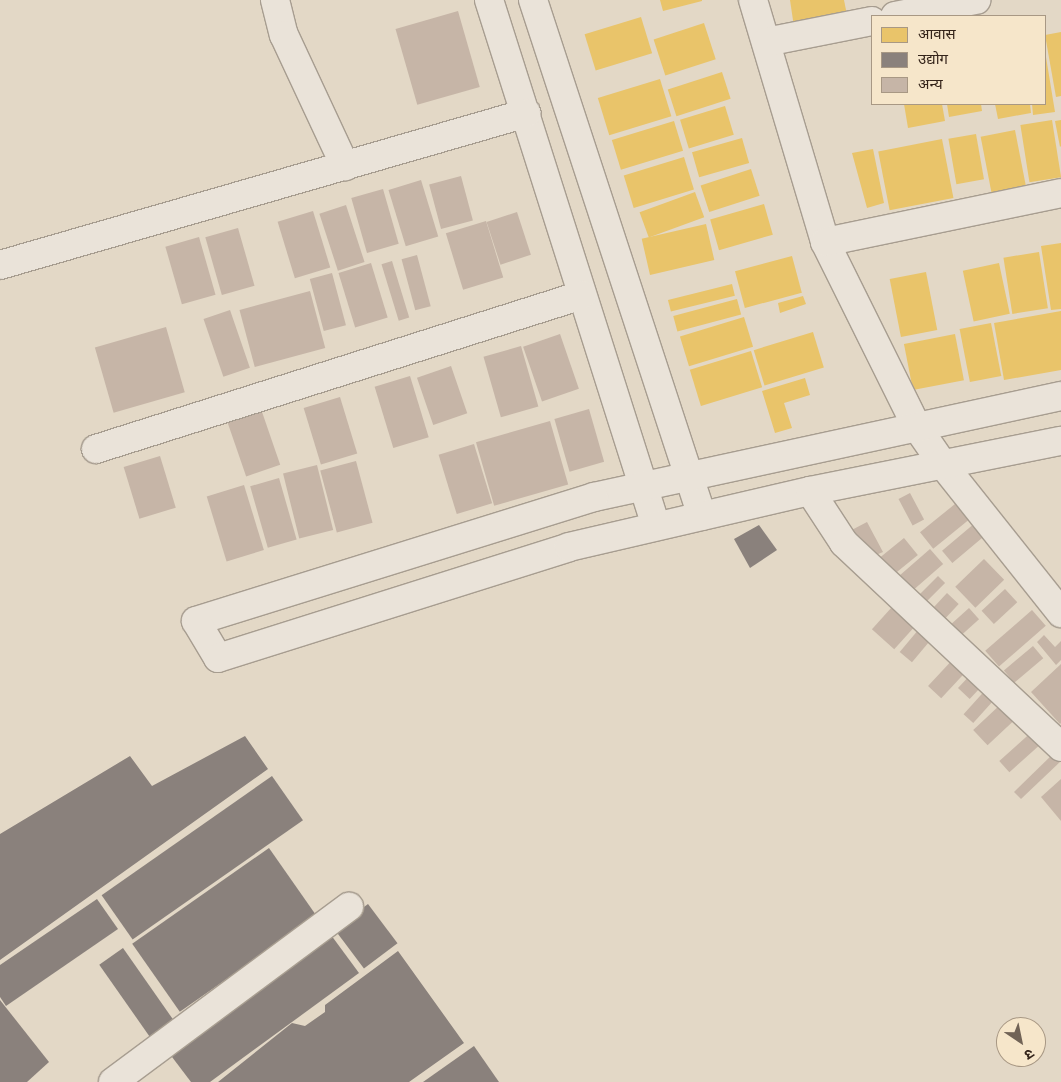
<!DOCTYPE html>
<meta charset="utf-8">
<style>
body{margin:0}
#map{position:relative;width:1061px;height:1082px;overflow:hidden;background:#e3d8c6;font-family:Bitter,"Noto Sans Devanagari",serif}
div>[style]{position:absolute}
.homes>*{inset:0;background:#e9c46a;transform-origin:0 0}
.industry>*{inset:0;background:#8a817c;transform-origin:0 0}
.building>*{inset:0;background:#c6b5a7;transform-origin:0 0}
.roads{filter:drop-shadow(1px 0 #a79d90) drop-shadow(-1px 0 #a79d90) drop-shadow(0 1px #a79d90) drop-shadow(0 -1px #a79d90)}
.street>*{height:28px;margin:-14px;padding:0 14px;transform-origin:14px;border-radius:14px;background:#eae3d9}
span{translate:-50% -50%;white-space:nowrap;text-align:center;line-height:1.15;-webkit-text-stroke:5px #f6e6ca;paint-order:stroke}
.legend{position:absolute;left:871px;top:15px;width:175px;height:90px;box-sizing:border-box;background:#f6e6ca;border:1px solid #a89884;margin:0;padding:6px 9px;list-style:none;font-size:15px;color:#34241a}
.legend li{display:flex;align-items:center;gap:10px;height:25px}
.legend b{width:25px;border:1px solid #a89884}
.north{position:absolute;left:996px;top:1017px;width:50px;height:50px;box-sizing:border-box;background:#f6e6ca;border:1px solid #a89884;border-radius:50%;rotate:146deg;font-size:14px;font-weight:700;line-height:20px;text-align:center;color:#34241a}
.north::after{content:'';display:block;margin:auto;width:18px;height:22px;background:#716356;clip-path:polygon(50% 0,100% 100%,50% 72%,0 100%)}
</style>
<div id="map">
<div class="homes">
<i style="clip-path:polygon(660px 0,702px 0,702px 1px,663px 11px)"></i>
<i style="clip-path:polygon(790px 0,844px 0,849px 25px,794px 27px)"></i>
<i style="left:641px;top:17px;width:38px;height:59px;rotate:73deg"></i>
<i style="left:704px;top:23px;width:38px;height:53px;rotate:72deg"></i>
<i style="clip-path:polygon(1061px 32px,1061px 96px,1056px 97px,1045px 35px)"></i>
<i style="clip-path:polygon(1046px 57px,1055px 112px,1033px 115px,1032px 104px,1045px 104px)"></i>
<i style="left:722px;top:72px;width:28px;height:57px;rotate:72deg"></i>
<i style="left:660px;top:79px;width:39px;height:65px;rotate:73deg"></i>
<i style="clip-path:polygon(904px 104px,942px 104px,945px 121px,908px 128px)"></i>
<i style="clip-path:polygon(947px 104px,981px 104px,982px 111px,949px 117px)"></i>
<i style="clip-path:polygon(995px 104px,1030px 104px,1031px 113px,998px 119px)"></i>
<i style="left:725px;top:106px;width:30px;height:47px;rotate:73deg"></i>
<i style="left:1052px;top:120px;width:58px;height:32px;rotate:81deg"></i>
<i style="clip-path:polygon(1061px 120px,1061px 146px,1060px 147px,1055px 121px)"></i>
<i style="left:674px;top:121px;width:31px;height:65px;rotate:73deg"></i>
<i style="left:1015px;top:130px;width:57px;height:35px;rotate:79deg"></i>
<i style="left:976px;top:134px;width:46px;height:28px;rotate:80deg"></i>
<i style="left:742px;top:138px;width:26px;height:52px;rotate:74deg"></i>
<i style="left:942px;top:139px;width:60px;height:65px;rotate:79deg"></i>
<i style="clip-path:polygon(873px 149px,884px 203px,867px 208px,852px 153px)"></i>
<i style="left:684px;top:157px;width:34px;height:63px;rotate:73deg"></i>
<i style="left:751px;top:169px;width:28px;height:53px;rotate:72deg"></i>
<i style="left:695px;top:192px;width:27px;height:59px;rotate:70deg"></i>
<i style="left:764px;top:204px;width:32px;height:56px;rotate:74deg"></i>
<i style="left:706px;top:224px;width:37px;height:66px;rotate:77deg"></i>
<i style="clip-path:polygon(1061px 243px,1061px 309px,1051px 310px,1041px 246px)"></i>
<i style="left:1039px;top:252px;width:57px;height:36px;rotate:81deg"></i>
<i style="left:792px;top:256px;width:38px;height:59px;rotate:75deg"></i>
<i style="left:999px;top:263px;width:52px;height:37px;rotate:78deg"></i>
<i style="left:926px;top:272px;width:59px;height:37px;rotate:79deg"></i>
<i style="left:732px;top:284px;width:12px;height:66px;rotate:76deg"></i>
<i style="clip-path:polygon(803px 296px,806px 304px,780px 313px,778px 303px)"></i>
<i style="left:737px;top:299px;width:16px;height:66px;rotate:75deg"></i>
<i style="clip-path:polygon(1061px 311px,1061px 370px,1004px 380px,994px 323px)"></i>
<i style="left:744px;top:317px;width:31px;height:67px;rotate:73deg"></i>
<i style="left:991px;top:323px;width:54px;height:32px;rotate:79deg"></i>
<i style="left:813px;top:332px;width:37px;height:62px;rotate:73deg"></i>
<i style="left:955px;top:334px;width:47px;height:52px;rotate:79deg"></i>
<i style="left:751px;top:351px;width:38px;height:64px;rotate:73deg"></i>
<i style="clip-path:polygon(805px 378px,810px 395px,784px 403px,792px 428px,775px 433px,762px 391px)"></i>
</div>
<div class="industry">
<i style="clip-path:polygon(759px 525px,777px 550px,750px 568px,734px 539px)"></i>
<i style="clip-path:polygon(245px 736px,268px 769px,0 960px,0 834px,130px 756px,152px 786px)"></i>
<i style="left:272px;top:776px;width:54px;height:208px;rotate:55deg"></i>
<i style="left:269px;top:848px;width:83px;height:167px;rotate:55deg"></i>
<i style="clip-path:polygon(97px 899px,118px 929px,6px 1006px,0 997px,0 965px)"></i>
<i style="left:368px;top:904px;width:49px;height:42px;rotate:53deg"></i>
<i style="clip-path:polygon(331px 935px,359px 973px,210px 1082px,191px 1082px,169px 1053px)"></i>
<i style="left:123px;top:948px;width:88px;height:29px;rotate:55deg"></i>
<i style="clip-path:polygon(398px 951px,464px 1043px,409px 1082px,218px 1082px,292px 1023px,305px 1026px,325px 1012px,325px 1005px)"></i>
<i style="clip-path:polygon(0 1000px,49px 1062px,27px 1082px,0 1082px)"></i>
<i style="clip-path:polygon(474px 1046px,499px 1082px,423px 1082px)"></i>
</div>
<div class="building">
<i style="left:458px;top:11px;width:79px;height:65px;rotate:74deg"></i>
<i style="left:461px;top:176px;width:46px;height:33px;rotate:75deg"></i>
<i style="left:421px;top:180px;width:59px;height:34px;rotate:73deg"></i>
<i style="left:383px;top:189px;width:57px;height:33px;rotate:74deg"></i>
<i style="left:346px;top:205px;width:60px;height:28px;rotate:72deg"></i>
<i style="left:313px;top:211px;width:59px;height:37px;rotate:73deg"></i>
<i style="left:517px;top:212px;width:45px;height:32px;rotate:72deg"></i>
<i style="left:486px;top:221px;width:59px;height:42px;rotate:73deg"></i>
<i style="left:238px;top:228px;width:60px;height:34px;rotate:74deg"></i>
<i style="left:199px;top:237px;width:60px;height:35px;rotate:74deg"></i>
<i style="left:417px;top:255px;width:53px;height:16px;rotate:75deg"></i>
<i style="left:392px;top:261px;width:59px;height:11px;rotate:73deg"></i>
<i style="left:371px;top:263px;width:57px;height:34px;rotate:73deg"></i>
<i style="left:332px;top:273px;width:54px;height:23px;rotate:75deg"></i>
<i style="left:310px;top:291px;width:59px;height:73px;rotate:75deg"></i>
<i style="left:230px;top:310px;width:61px;height:28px;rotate:71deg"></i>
<i style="left:166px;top:327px;width:68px;height:74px;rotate:74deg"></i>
<i style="left:560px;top:334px;width:58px;height:39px;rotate:71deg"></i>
<i style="left:521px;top:346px;width:63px;height:39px;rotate:74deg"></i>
<i style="left:451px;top:366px;width:50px;height:36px;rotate:71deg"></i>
<i style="left:410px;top:376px;width:64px;height:37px;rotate:73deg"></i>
<i style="left:340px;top:397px;width:59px;height:38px;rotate:73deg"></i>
<i style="left:261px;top:409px;width:59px;height:36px;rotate:71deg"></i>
<i style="left:589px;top:409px;width:55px;height:36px;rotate:74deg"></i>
<i style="left:550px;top:421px;width:66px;height:77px;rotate:74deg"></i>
<i style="left:474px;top:444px;width:62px;height:37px;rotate:73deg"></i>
<i style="left:160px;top:456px;width:54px;height:38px;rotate:73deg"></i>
<i style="left:356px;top:461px;width:64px;height:37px;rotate:75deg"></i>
<i style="left:317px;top:465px;width:67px;height:35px;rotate:76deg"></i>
<i style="left:279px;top:478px;width:64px;height:30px;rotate:74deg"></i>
<i style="left:244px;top:485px;width:68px;height:39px;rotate:73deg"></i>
<i style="left:910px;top:493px;width:30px;height:13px;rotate:62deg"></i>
<i style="left:955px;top:504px;width:21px;height:45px;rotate:51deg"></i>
<i style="clip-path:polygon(867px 522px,883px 552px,864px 560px,846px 533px)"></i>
<i style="left:975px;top:523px;width:16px;height:43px;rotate:50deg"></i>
<i style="left:904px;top:538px;width:22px;height:40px;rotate:51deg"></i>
<i style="left:930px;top:549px;width:20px;height:49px;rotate:49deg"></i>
<i style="left:984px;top:559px;width:29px;height:40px;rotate:46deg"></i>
<i style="left:938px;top:576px;width:10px;height:29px;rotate:45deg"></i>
<i style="left:1005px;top:589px;width:18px;height:32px;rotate:47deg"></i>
<i style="left:947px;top:593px;width:16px;height:28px;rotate:43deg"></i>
<i style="left:892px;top:607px;width:30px;height:30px;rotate:42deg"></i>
<i style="left:969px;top:608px;width:15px;height:28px;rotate:48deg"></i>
<i style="left:1032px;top:610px;width:21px;height:62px;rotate:49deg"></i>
<i style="left:919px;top:629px;width:16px;height:30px;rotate:40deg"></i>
<i style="clip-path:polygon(1044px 635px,1055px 647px,1061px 641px,1061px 660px,1056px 665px,1037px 642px)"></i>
<i style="left:1033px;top:646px;width:16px;height:38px;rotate:50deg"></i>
<i style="left:956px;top:656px;width:18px;height:41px;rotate:43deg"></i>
<i style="clip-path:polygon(1061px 664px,1061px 723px,1060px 724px,1031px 692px)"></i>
<i style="left:973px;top:672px;width:16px;height:22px;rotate:43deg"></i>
<i style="left:989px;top:686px;width:13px;height:38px;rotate:42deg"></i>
<i style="left:1001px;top:704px;width:21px;height:38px;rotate:47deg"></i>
<i style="left:1035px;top:729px;width:15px;height:48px;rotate:48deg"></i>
<i style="clip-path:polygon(1057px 750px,1061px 761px,1021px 799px,1014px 792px)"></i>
<i style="clip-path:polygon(1061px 779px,1061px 821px,1041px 797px)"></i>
</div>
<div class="roads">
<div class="street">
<i style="left:275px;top:0;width:36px;rotate:76deg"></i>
<i style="left:284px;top:35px;width:145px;rotate:65deg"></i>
<i style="left:489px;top:0;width:552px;rotate:72.39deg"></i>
<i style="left:533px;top:0;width:543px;rotate:71.87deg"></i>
<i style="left:753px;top:0;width:252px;rotate:73.4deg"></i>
<i style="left:825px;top:242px;width:207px;rotate:63.6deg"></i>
<i style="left:917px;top:427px;width:47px;rotate:55.3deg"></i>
<i style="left:944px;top:466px;width:188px;rotate:51.5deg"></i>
<i style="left:895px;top:16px;width:83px;rotate:-11.2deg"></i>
<i style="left:766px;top:42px;width:108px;rotate:-11.2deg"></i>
<i style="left:825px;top:242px;width:241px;rotate:-11.7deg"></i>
<i style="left:0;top:265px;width:548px;rotate:-16.09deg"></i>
<i style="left:1061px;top:396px;width:478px;rotate:167.8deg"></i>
<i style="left:594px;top:497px;width:417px;rotate:162.7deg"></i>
<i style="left:196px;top:621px;width:43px;rotate:59.3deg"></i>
<i style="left:218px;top:658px;width:368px;rotate:-17.5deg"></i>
<i style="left:569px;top:547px;width:247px;rotate:-13.1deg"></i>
<i style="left:810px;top:491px;width:256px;rotate:-11.3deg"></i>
<i style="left:96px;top:449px;width:510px;rotate:-17.58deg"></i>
<i style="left:810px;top:491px;width:62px;rotate:56.8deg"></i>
<i style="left:844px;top:543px;width:298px;rotate:43.2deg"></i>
<i style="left:113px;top:1082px;width:294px;rotate:-36.6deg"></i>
</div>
</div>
<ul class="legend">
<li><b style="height:14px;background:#e9c46a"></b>आवास</li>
<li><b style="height:14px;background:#8a817c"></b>उद्योग</li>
<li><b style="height:14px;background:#c6b5a7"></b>अन्य</li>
</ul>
<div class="north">उ</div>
</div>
